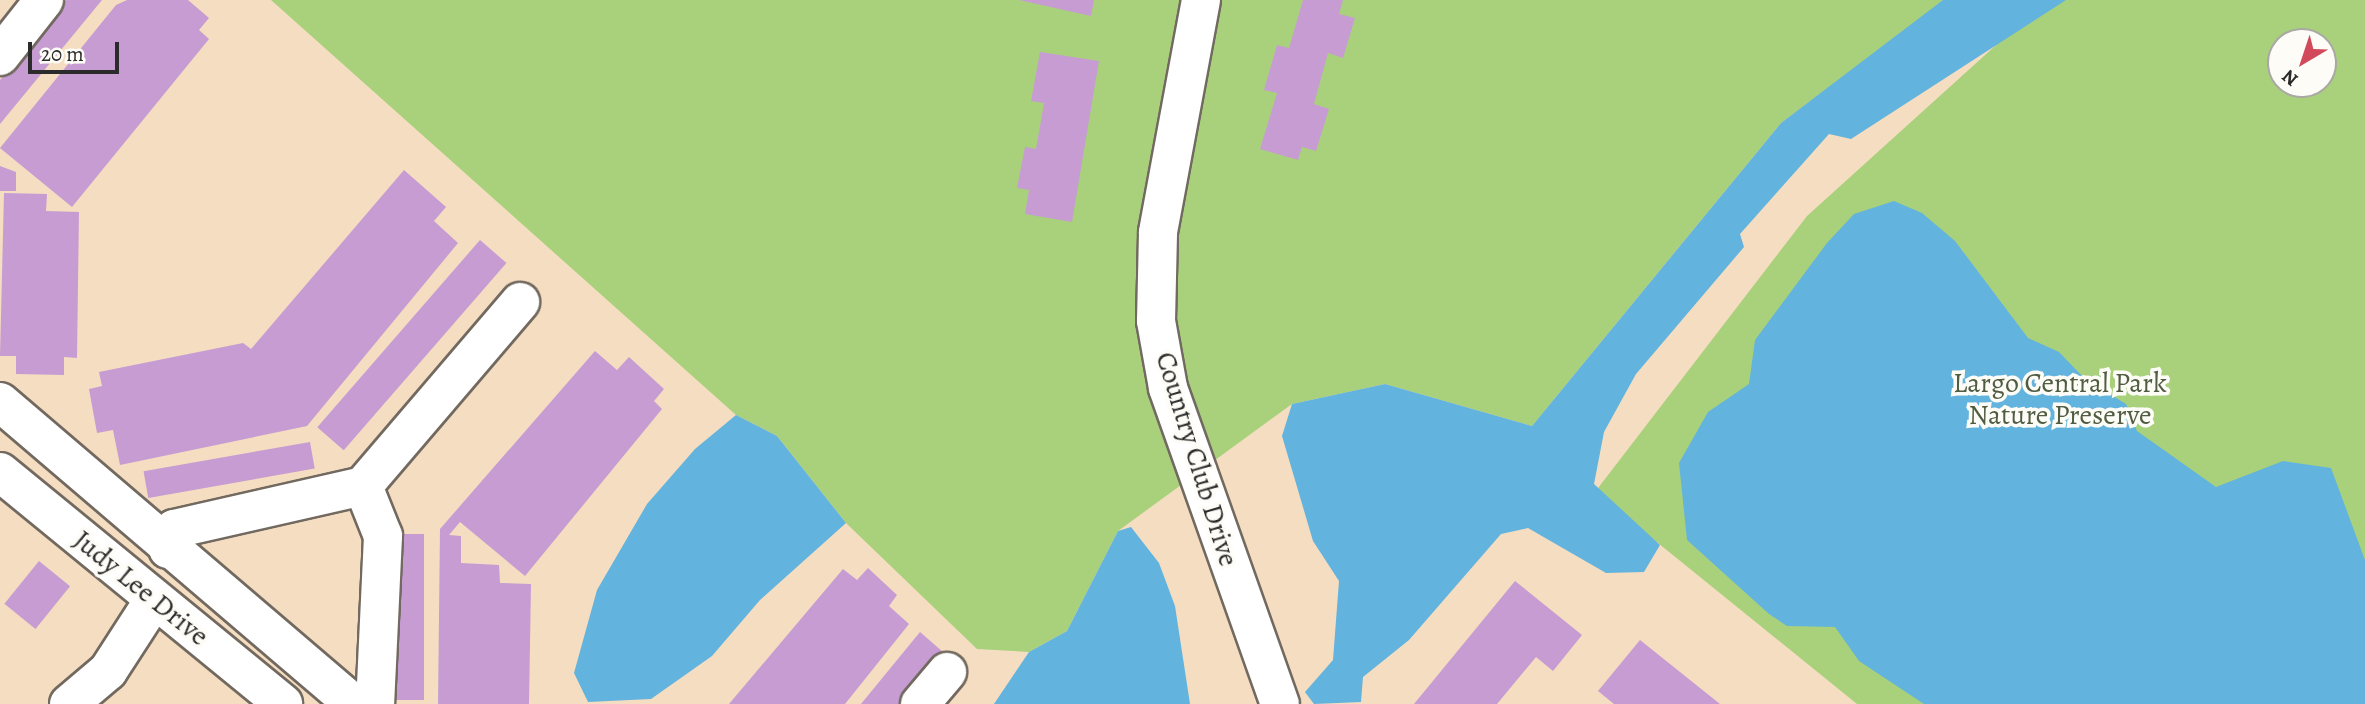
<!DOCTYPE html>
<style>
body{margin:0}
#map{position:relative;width:2365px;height:704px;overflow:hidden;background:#f5ddc1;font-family:Alegreya,serif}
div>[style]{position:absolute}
.green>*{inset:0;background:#a9d17c}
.water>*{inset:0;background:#62b3dd}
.building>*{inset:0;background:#c69cd2;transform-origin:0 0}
.roads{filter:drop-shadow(2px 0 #726960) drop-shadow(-2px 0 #726960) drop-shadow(0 2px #726960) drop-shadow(0 -2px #726960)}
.minor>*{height:38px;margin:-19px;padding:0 19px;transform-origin:19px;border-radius:19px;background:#fff}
span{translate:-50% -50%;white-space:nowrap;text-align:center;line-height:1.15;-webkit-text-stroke:7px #fdfcf7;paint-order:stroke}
.park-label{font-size:28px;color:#515d43}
.street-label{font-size:28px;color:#2b2b2b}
.north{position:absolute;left:2267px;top:28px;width:70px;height:70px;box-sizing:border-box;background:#fdfcf7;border:2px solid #a9a8a5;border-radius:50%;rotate:219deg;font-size:19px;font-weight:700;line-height:28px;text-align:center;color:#2b2b2b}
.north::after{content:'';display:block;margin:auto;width:24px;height:32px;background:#d1495b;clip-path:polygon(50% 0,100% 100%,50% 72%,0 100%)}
.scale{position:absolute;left:28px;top:42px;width:91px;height:32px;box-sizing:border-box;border:4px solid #2b2b2b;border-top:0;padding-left:9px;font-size:21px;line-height:24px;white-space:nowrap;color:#2b2b2b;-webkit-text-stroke:5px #fdfcf7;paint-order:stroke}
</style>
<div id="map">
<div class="green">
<i style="clip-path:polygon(271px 0,1945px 0,1781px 123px,1532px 426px,1385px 384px,1292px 404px,1118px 531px,1067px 631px,1029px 652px,977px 649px,846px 523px,777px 436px,736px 415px)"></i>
<i style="clip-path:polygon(evenodd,2046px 0,2365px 0,2365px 704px,1857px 704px,1595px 492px,1807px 216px,2046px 0,2281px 42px,2323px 42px,2323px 84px,2281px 84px,2281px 42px)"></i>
</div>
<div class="water">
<i style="clip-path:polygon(1943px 0,2066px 0,1851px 139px,1829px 134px,1740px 234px,1744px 247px,1636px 374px,1604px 432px,1594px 484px,1660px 545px,1644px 572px,1606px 573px,1528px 528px,1501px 534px,1409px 640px,1363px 677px,1361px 702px,1314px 704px,1305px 692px,1333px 660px,1339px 581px,1313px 541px,1282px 436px,1292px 404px,1385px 384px,1532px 426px,1781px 123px)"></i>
<i style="clip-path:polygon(1894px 201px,1922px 213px,1955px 241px,2028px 338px,2059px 352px,2085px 379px,2126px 404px,2137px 431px,2216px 487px,2283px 461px,2331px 468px,2365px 560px,2365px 704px,1924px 704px,1859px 661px,1835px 627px,1787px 626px,1769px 614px,1687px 540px,1679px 463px,1708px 412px,1749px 384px,1755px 340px,1827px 243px,1854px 214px)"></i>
<i style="clip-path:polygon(736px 415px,777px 436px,846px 523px,760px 600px,712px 656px,651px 699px,588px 702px,574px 673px,597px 590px,647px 504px,695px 449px)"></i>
<i style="clip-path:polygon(1131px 527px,1159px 563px,1175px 606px,1190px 704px,994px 704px,1029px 652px,1067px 631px,1118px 531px)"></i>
</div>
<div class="building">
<i style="clip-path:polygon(66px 0,102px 0,0 124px,0 80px)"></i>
<i style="clip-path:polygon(127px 0,188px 0,209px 18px,199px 30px,209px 39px,72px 207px,0 148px,116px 5px)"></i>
<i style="clip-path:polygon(1019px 0,1094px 0,1091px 16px)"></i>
<i style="clip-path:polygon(1303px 0,1343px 0,1339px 14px,1355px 18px,1343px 58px,1328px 53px,1314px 104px,1329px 109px,1316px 151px,1302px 147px,1298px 160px,1260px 149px,1277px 93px,1264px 90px,1277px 45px,1289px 48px)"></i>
<i style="clip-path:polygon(1040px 52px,1099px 61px,1072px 222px,1025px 214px,1029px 190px,1017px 188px,1025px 147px,1036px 149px,1044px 103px,1031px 101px)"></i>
<i style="clip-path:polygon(0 166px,16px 172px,16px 191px,0 191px)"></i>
<i style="clip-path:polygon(404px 170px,446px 207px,434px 221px,458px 243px,307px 426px,120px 465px,113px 430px,97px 433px,89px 389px,102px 386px,99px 372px,243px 343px,251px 349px)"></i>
<i style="clip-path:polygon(4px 193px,47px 194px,46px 211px,79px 212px,77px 358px,64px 357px,64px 375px,16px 374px,16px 356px,0 356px)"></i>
<i style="left:480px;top:240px;width:35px;height:248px;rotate:41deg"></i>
<i style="clip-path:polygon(595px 351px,617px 370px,629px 357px,664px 389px,654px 401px,662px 409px,525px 576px,460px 522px,449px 535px,461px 536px,461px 563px,499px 565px,500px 583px,531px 584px,529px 704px,438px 704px,440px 529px)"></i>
<i style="left:310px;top:442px;width:27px;height:169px;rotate:80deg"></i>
<i style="left:393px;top:534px;width:31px;height:166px"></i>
<i style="left:39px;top:561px;width:40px;height:55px;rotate:39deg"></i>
<i style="clip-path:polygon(868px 568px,897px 595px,889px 606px,909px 624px,845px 704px,729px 704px,843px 569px,857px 580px)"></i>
<i style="clip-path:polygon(1515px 581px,1582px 635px,1553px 671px,1536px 657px,1497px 704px,1414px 704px)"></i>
<i style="clip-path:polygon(920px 632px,943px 652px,900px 704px,861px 704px)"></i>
<i style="clip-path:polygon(1640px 640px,1720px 704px,1614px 704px,1598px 691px)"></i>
</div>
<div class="roads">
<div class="minor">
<i style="left:1201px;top:0;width:237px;rotate:100.5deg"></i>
<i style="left:1158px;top:233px;width:88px;rotate:91.3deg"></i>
<i style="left:1156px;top:321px;width:68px;rotate:79.8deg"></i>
<i style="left:1168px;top:388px;width:335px;rotate:70.5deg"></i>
<i style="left:0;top:56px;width:71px;rotate:-51.8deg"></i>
<i style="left:0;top:402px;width:465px;rotate:40.5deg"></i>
<i style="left:0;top:472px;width:366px;rotate:39.3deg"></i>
<i style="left:363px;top:486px;width:242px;rotate:-49.5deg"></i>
<i style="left:168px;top:549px;width:21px;rotate:-73deg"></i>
<i style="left:174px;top:529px;width:194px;rotate:-12.8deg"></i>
<i style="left:363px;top:486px;width:54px;rotate:68.2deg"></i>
<i style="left:383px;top:536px;width:168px;rotate:92.7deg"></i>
<i style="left:69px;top:704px;width:51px;rotate:-40.2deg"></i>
<i style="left:108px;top:671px;width:85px;rotate:-57.1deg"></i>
<i style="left:920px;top:704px;width:42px;rotate:-49.8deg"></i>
</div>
</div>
<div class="park-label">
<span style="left:2060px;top:399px">Largo Central Park<br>Nature Preserve</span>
</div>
<div class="street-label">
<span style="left:1197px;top:459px;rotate:73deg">Country Club Drive</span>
<span style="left:141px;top:588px;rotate:39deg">Judy Lee Drive</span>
</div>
<div class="north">N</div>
<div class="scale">20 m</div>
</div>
